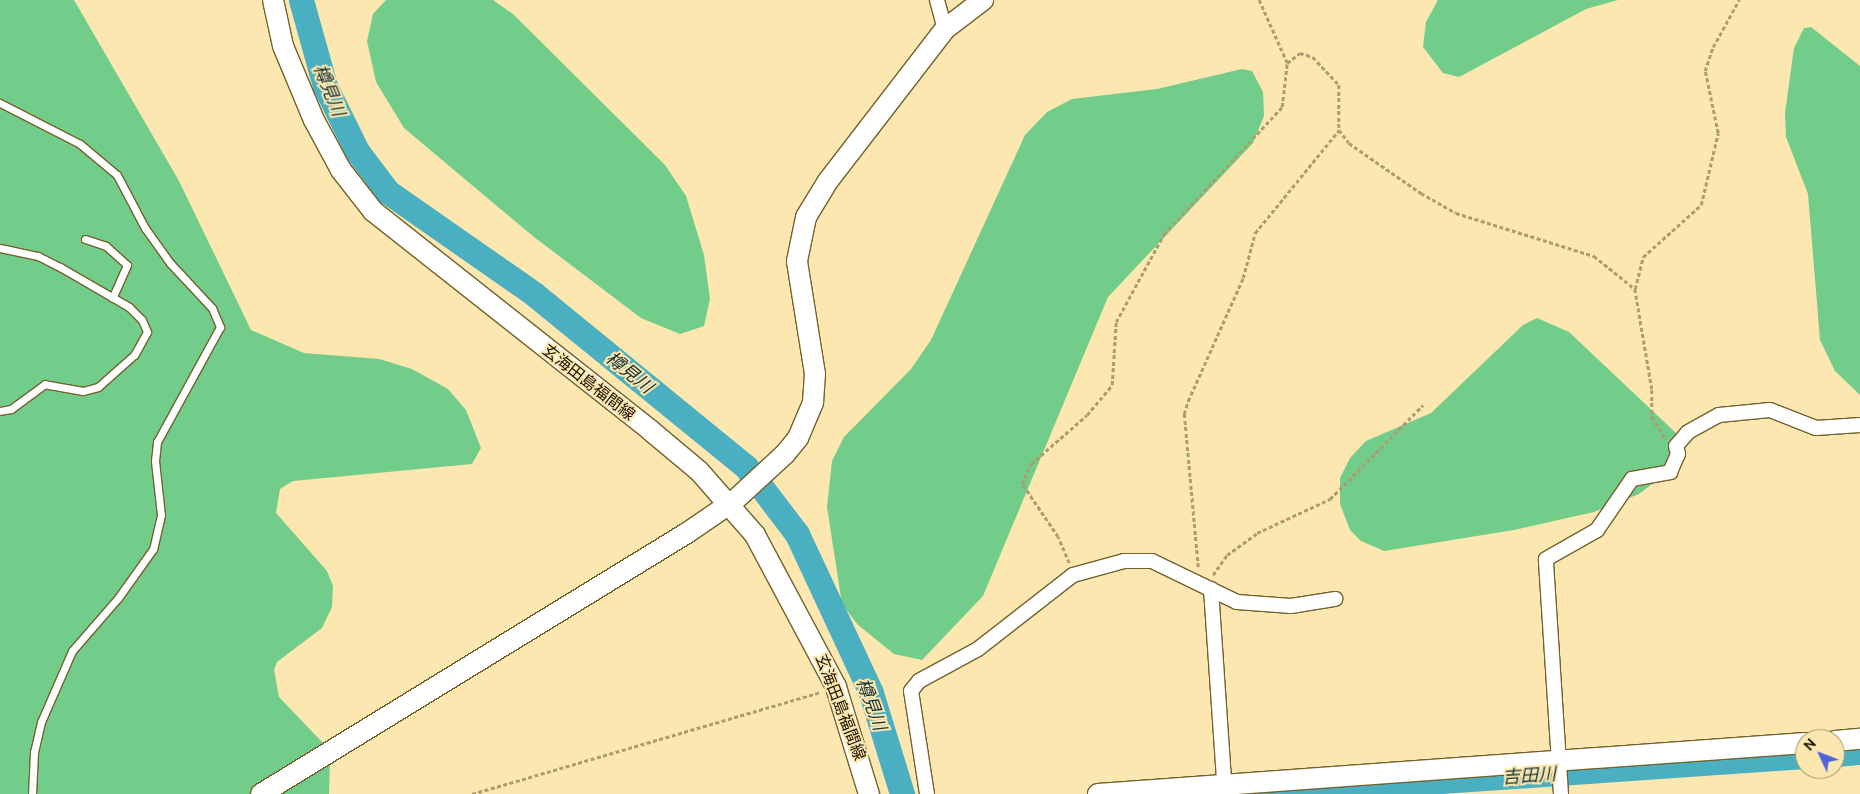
<!DOCTYPE html>
<meta charset="utf-8">
<style>
body{margin:0}
#map{position:relative;width:1860px;height:794px;overflow:hidden;background:#fbe7af;font-family:Ubuntu,"Noto Sans JP",sans-serif}
div>[style]{position:absolute}
.green>*{inset:0;background:#73cd8a}
.river>*{height:25px;margin:-12.5px;padding:0 12.5px;transform-origin:12.5px;border-radius:12.5px;background:#4aafc0}
.path>*{height:2.5px;margin-top:-1.25px;transform-origin:0;background:repeating-linear-gradient(90deg,#ab9c71 0 4px,transparent 0 6.5px)}
.roads{filter:drop-shadow(1px 0 #73612c) drop-shadow(-1px 0 #73612c) drop-shadow(0 1px #73612c) drop-shadow(0 -1px #73612c)}
.lane>*{height:7px;margin:-3.5px;padding:0 3.5px;transform-origin:3.5px;border-radius:3.5px;background:#fff}
.street>*{height:14px;margin:-7px;padding:0 7px;transform-origin:7px;border-radius:7px;background:#fff}
.secondary>*{height:20px;margin:-10px;padding:0 10px;transform-origin:10px;border-radius:10px;background:#fff}
span{translate:-50% -50%;white-space:nowrap;text-align:center;line-height:1.15;-webkit-text-stroke:4px #fbe7af;paint-order:stroke}
.street-label{font-size:16px;color:#191200}
.water-label{font-size:18px;color:#133238;font-style:italic}
.north{position:absolute;left:1795px;top:729px;width:50px;height:50px;box-sizing:border-box;background:#fbe7af;border:1px solid #a19269;border-radius:50%;rotate:313deg;font-size:14px;font-weight:700;line-height:20px;text-align:center;color:#191200}
.north::after{content:'';display:block;margin:auto;width:18px;height:22px;background:#4e65da;clip-path:polygon(50% 0,100% 100%,50% 72%,0 100%)}
</style>
<div id="map">
<div class="green">
<i style="clip-path:polygon(0 0,74px 0,179px 181px,251px 330px,304px 353px,379px 359px,412px 369px,448px 389px,466px 410px,481px 448px,472px 464px,293px 481px,280px 489px,276px 513px,327px 571px,333px 586px,332px 607px,322px 628px,277px 662px,274px 670px,279px 697px,323px 743px,330px 760px,329px 794px,0 794px)"></i>
<i style="clip-path:polygon(386px 0,493px 0,513px 14px,665px 165px,686px 196px,704px 255px,710px 299px,704px 326px,680px 334px,641px 318px,534px 237px,404px 128px,376px 82px,367px 41px,373px 14px)"></i>
<i style="clip-path:polygon(1438px 0,1618px 0,1586px 9px,1459px 77px,1443px 73px,1423px 47px,1426px 22px)"></i>
<i style="clip-path:polygon(1811px 27px,1860px 66px,1860px 395px,1835px 371px,1820px 340px,1808px 194px,1786px 137px,1785px 113px,1794px 48px,1804px 28px)"></i>
<i style="clip-path:polygon(1242px 69px,1252px 71px,1263px 92px,1264px 116px,1253px 143px,1108px 297px,983px 596px,922px 660px,894px 654px,858px 625px,842px 604px,827px 507px,832px 461px,844px 437px,911px 369px,931px 340px,1025px 135px,1047px 112px,1072px 99px,1157px 89px)"></i>
<i style="clip-path:polygon(1537px 318px,1569px 332px,1676px 433px,1683px 443px,1677px 465px,1639px 494px,1594px 512px,1514px 530px,1384px 551px,1361px 541px,1350px 530px,1340px 504px,1340px 478px,1350px 458px,1366px 441px,1431px 413px,1523px 325px)"></i>
</div>
<div class="river">
<i style="left:301px;top:0;width:89px;rotate:74.4deg"></i>
<i style="left:325px;top:86px;width:72px;rotate:63.8deg"></i>
<i style="left:357px;top:151px;width:51px;rotate:52.9deg"></i>
<i style="left:388px;top:192px;width:178px;rotate:34.9deg"></i>
<i style="left:534px;top:294px;width:274px;rotate:39.2deg"></i>
<i style="left:746px;top:467px;width:84px;rotate:52.7deg"></i>
<i style="left:797px;top:534px;width:175px;rotate:65deg"></i>
<i style="left:871px;top:693px;width:106px;rotate:72.9deg"></i>
<i style="left:1835px;top:754px;width:25px;rotate:-5deg"></i>
<i style="left:1252px;top:794px;width:554px;rotate:-3.93deg"></i>
</div>
<div class="path">
<i style="left:1287px;top:63px;width:16px;rotate:-38deg"></i>
<i style="left:1300px;top:53px;width:14px;rotate:17deg"></i>
<i style="left:1313px;top:57px;width:38px;rotate:47deg"></i>
<i style="left:1339px;top:85px;width:45px;rotate:90deg"></i>
<i style="left:1339px;top:130px;width:16px;rotate:52deg"></i>
<i style="left:1349px;top:143px;width:88px;rotate:34.8deg"></i>
<i style="left:1421px;top:193px;width:40px;rotate:29.7deg"></i>
<i style="left:1456px;top:213px;width:145px;rotate:17.3deg"></i>
<i style="left:1594px;top:256px;width:53px;rotate:38.8deg"></i>
<i style="left:1635px;top:289px;width:102px;rotate:80.4deg"></i>
<i style="left:1652px;top:390px;width:27px;rotate:90deg"></i>
<i style="left:1652px;top:417px;width:25px;rotate:58deg"></i>
<i style="left:1635px;top:289px;width:33px;rotate:-76deg"></i>
<i style="left:1643px;top:257px;width:78px;rotate:-41.9deg"></i>
<i style="left:1701px;top:205px;width:74px;rotate:-76.7deg"></i>
<i style="left:1718px;top:133px;width:63px;rotate:-101.8deg"></i>
<i style="left:1705px;top:71px;width:25px;rotate:-72deg"></i>
<i style="left:1713px;top:47px;width:54px;rotate:-61deg"></i>
<i style="left:1069px;top:563px;width:28px;rotate:-113deg"></i>
<i style="left:1058px;top:537px;width:64px;rotate:-124.2deg"></i>
<i style="left:1022px;top:484px;width:22px;rotate:-66deg"></i>
<i style="left:1031px;top:464px;width:74px;rotate:-41.2deg"></i>
<i style="left:1087px;top:415px;width:39px;rotate:-50deg"></i>
<i style="left:1112px;top:385px;width:63px;rotate:-86.4deg"></i>
<i style="left:1116px;top:322px;width:100px;rotate:-61.4deg"></i>
<i style="left:1164px;top:234px;width:173px;rotate:-47.1deg"></i>
<i style="left:1282px;top:107px;width:44px;rotate:-83.5deg"></i>
<i style="left:1287px;top:63px;width:69px;rotate:-114deg"></i>
<i style="left:1198px;top:567px;width:154px;rotate:-95.2deg"></i>
<i style="left:1184px;top:414px;width:14px;rotate:-73deg"></i>
<i style="left:1188px;top:401px;width:135px;rotate:-65.9deg"></i>
<i style="left:1243px;top:278px;width:47px;rotate:-75.1deg"></i>
<i style="left:1255px;top:233px;width:133px;rotate:-50.8deg"></i>
<i style="left:1213px;top:575px;width:24px;rotate:-55deg"></i>
<i style="left:1227px;top:555px;width:37px;rotate:-36deg"></i>
<i style="left:1257px;top:533px;width:81px;rotate:-25deg"></i>
<i style="left:1330px;top:499px;width:132px;rotate:-45.3deg"></i>
<i style="left:472px;top:794px;width:363px;rotate:-16.3deg"></i>
</div>
<div class="roads">
<div class="lane">
<i style="left:0;top:103px;width:90px;rotate:27.1deg"></i>
<i style="left:80px;top:144px;width:48px;rotate:40deg"></i>
<i style="left:117px;top:175px;width:60px;rotate:62.2deg"></i>
<i style="left:145px;top:228px;width:43px;rotate:54.5deg"></i>
<i style="left:170px;top:263px;width:62px;rotate:47deg"></i>
<i style="left:212px;top:308px;width:21px;rotate:67deg"></i>
<i style="left:220px;top:327px;width:131px;rotate:118.7deg"></i>
<i style="left:157px;top:442px;width:19px;rotate:96deg"></i>
<i style="left:155px;top:461px;width:54px;rotate:83.7deg"></i>
<i style="left:161px;top:515px;width:35px;rotate:103deg"></i>
<i style="left:153px;top:549px;width:60px;rotate:125.5deg"></i>
<i style="left:118px;top:598px;width:70px;rotate:131deg"></i>
<i style="left:72px;top:651px;width:77px;rotate:113.6deg"></i>
<i style="left:41px;top:722px;width:31px;rotate:103deg"></i>
<i style="left:34px;top:752px;width:42px;rotate:92.7deg"></i>
<i style="left:85px;top:239px;width:22px;rotate:18deg"></i>
<i style="left:106px;top:246px;width:28px;rotate:42deg"></i>
<i style="left:127px;top:265px;width:36px;rotate:114deg"></i>
<i style="left:0;top:248px;width:39px;rotate:12deg"></i>
<i style="left:38px;top:256px;width:25px;rotate:27deg"></i>
<i style="left:60px;top:267px;width:80px;rotate:30.1deg"></i>
<i style="left:129px;top:307px;width:18px;rotate:45deg"></i>
<i style="left:142px;top:320px;width:13px;rotate:67deg"></i>
<i style="left:147px;top:332px;width:26px;rotate:119deg"></i>
<i style="left:134px;top:355px;width:48px;rotate:138.4deg"></i>
<i style="left:98px;top:387px;width:16px;rotate:165deg"></i>
<i style="left:83px;top:391px;width:39px;rotate:-170deg"></i>
<i style="left:45px;top:384px;width:42px;rotate:143.7deg"></i>
<i style="left:11px;top:409px;width:11px;rotate:170deg"></i>
</div>
<div class="street">
<i style="left:937px;top:0;width:30px;rotate:75deg"></i>
<i style="left:1211px;top:589px;width:204px;rotate:86.1deg"></i>
<i style="left:927px;top:794px;width:104px;rotate:-98.8deg"></i>
<i style="left:911px;top:691px;width:13px;rotate:-51deg"></i>
<i style="left:919px;top:681px;width:67px;rotate:-28.5deg"></i>
<i style="left:978px;top:649px;width:120px;rotate:-37.9deg"></i>
<i style="left:1073px;top:575px;width:53px;rotate:-15.4deg"></i>
<i style="left:1124px;top:561px;width:28px"></i>
<i style="left:1152px;top:561px;width:94px;rotate:25.8deg"></i>
<i style="left:1237px;top:602px;width:54px;rotate:4.2deg"></i>
<i style="left:1291px;top:606px;width:45px;rotate:-9deg"></i>
<i style="left:1561px;top:794px;width:235px;rotate:-93.7deg"></i>
<i style="left:1546px;top:559px;width:59px;rotate:-29.6deg"></i>
<i style="left:1597px;top:530px;width:62px;rotate:-55.5deg"></i>
<i style="left:1632px;top:479px;width:39px;rotate:-10deg"></i>
<i style="left:1670px;top:472px;width:20px;rotate:-66deg"></i>
<i style="left:1678px;top:454px;width:8px;rotate:-104deg"></i>
<i style="left:1676px;top:446px;width:18px;rotate:-49deg"></i>
<i style="left:1688px;top:432px;width:35px;rotate:-29deg"></i>
<i style="left:1719px;top:415px;width:51px;rotate:-5.6deg"></i>
<i style="left:1770px;top:410px;width:49px;rotate:21.4deg"></i>
<i style="left:1816px;top:428px;width:44px;rotate:-3.9deg"></i>
</div>
<div class="secondary">
<i style="left:273px;top:0;width:47px;rotate:77.7deg"></i>
<i style="left:283px;top:46px;width:80px;rotate:67.3deg"></i>
<i style="left:314px;top:120px;width:57px;rotate:61.6deg"></i>
<i style="left:341px;top:170px;width:52px;rotate:52deg"></i>
<i style="left:373px;top:211px;width:353px;rotate:38.3deg"></i>
<i style="left:650px;top:430px;width:64px;rotate:39.9deg"></i>
<i style="left:699px;top:471px;width:85px;rotate:48.8deg"></i>
<i style="left:755px;top:535px;width:172px;rotate:61.9deg"></i>
<i style="left:836px;top:687px;width:112px;rotate:72.9deg"></i>
<i style="left:1835px;top:741px;width:25px;rotate:-5deg"></i>
<i style="left:261px;top:794px;width:500px;rotate:-31.5deg"></i>
<i style="left:687px;top:533px;width:58px;rotate:-34.5deg"></i>
<i style="left:735px;top:500px;width:68px;rotate:-42.6deg"></i>
<i style="left:785px;top:454px;width:21px;rotate:-51deg"></i>
<i style="left:798px;top:438px;width:39px;rotate:-67deg"></i>
<i style="left:813px;top:402px;width:28px;rotate:-86deg"></i>
<i style="left:815px;top:374px;width:114px;rotate:-99.1deg"></i>
<i style="left:797px;top:261px;width:45px;rotate:-78.4deg"></i>
<i style="left:806px;top:217px;width:42px;rotate:-58.6deg"></i>
<i style="left:828px;top:181px;width:192px;rotate:-52.4deg"></i>
<i style="left:945px;top:29px;width:48px;rotate:-37.3deg"></i>
<i style="left:1098px;top:794px;width:709px;rotate:-4.13deg"></i>
</div>
</div>
<div class="street-label">
<span style="left:589px;top:382px;rotate:38deg">玄海田島福間線</span>
<span style="left:841px;top:707px;rotate:69deg">玄海田島福間線</span>
</div>
<div class="water-label">
<span style="left:330px;top:90px;rotate:68deg">樽見川</span>
<span style="left:630px;top:372px;rotate:39deg">樽見川</span>
<span style="left:872px;top:704px;rotate:70deg">樽見川</span>
<span style="left:1529px;top:775px;rotate:-4deg">吉田川</span>
</div>
<div class="north">N</div>
</div>
